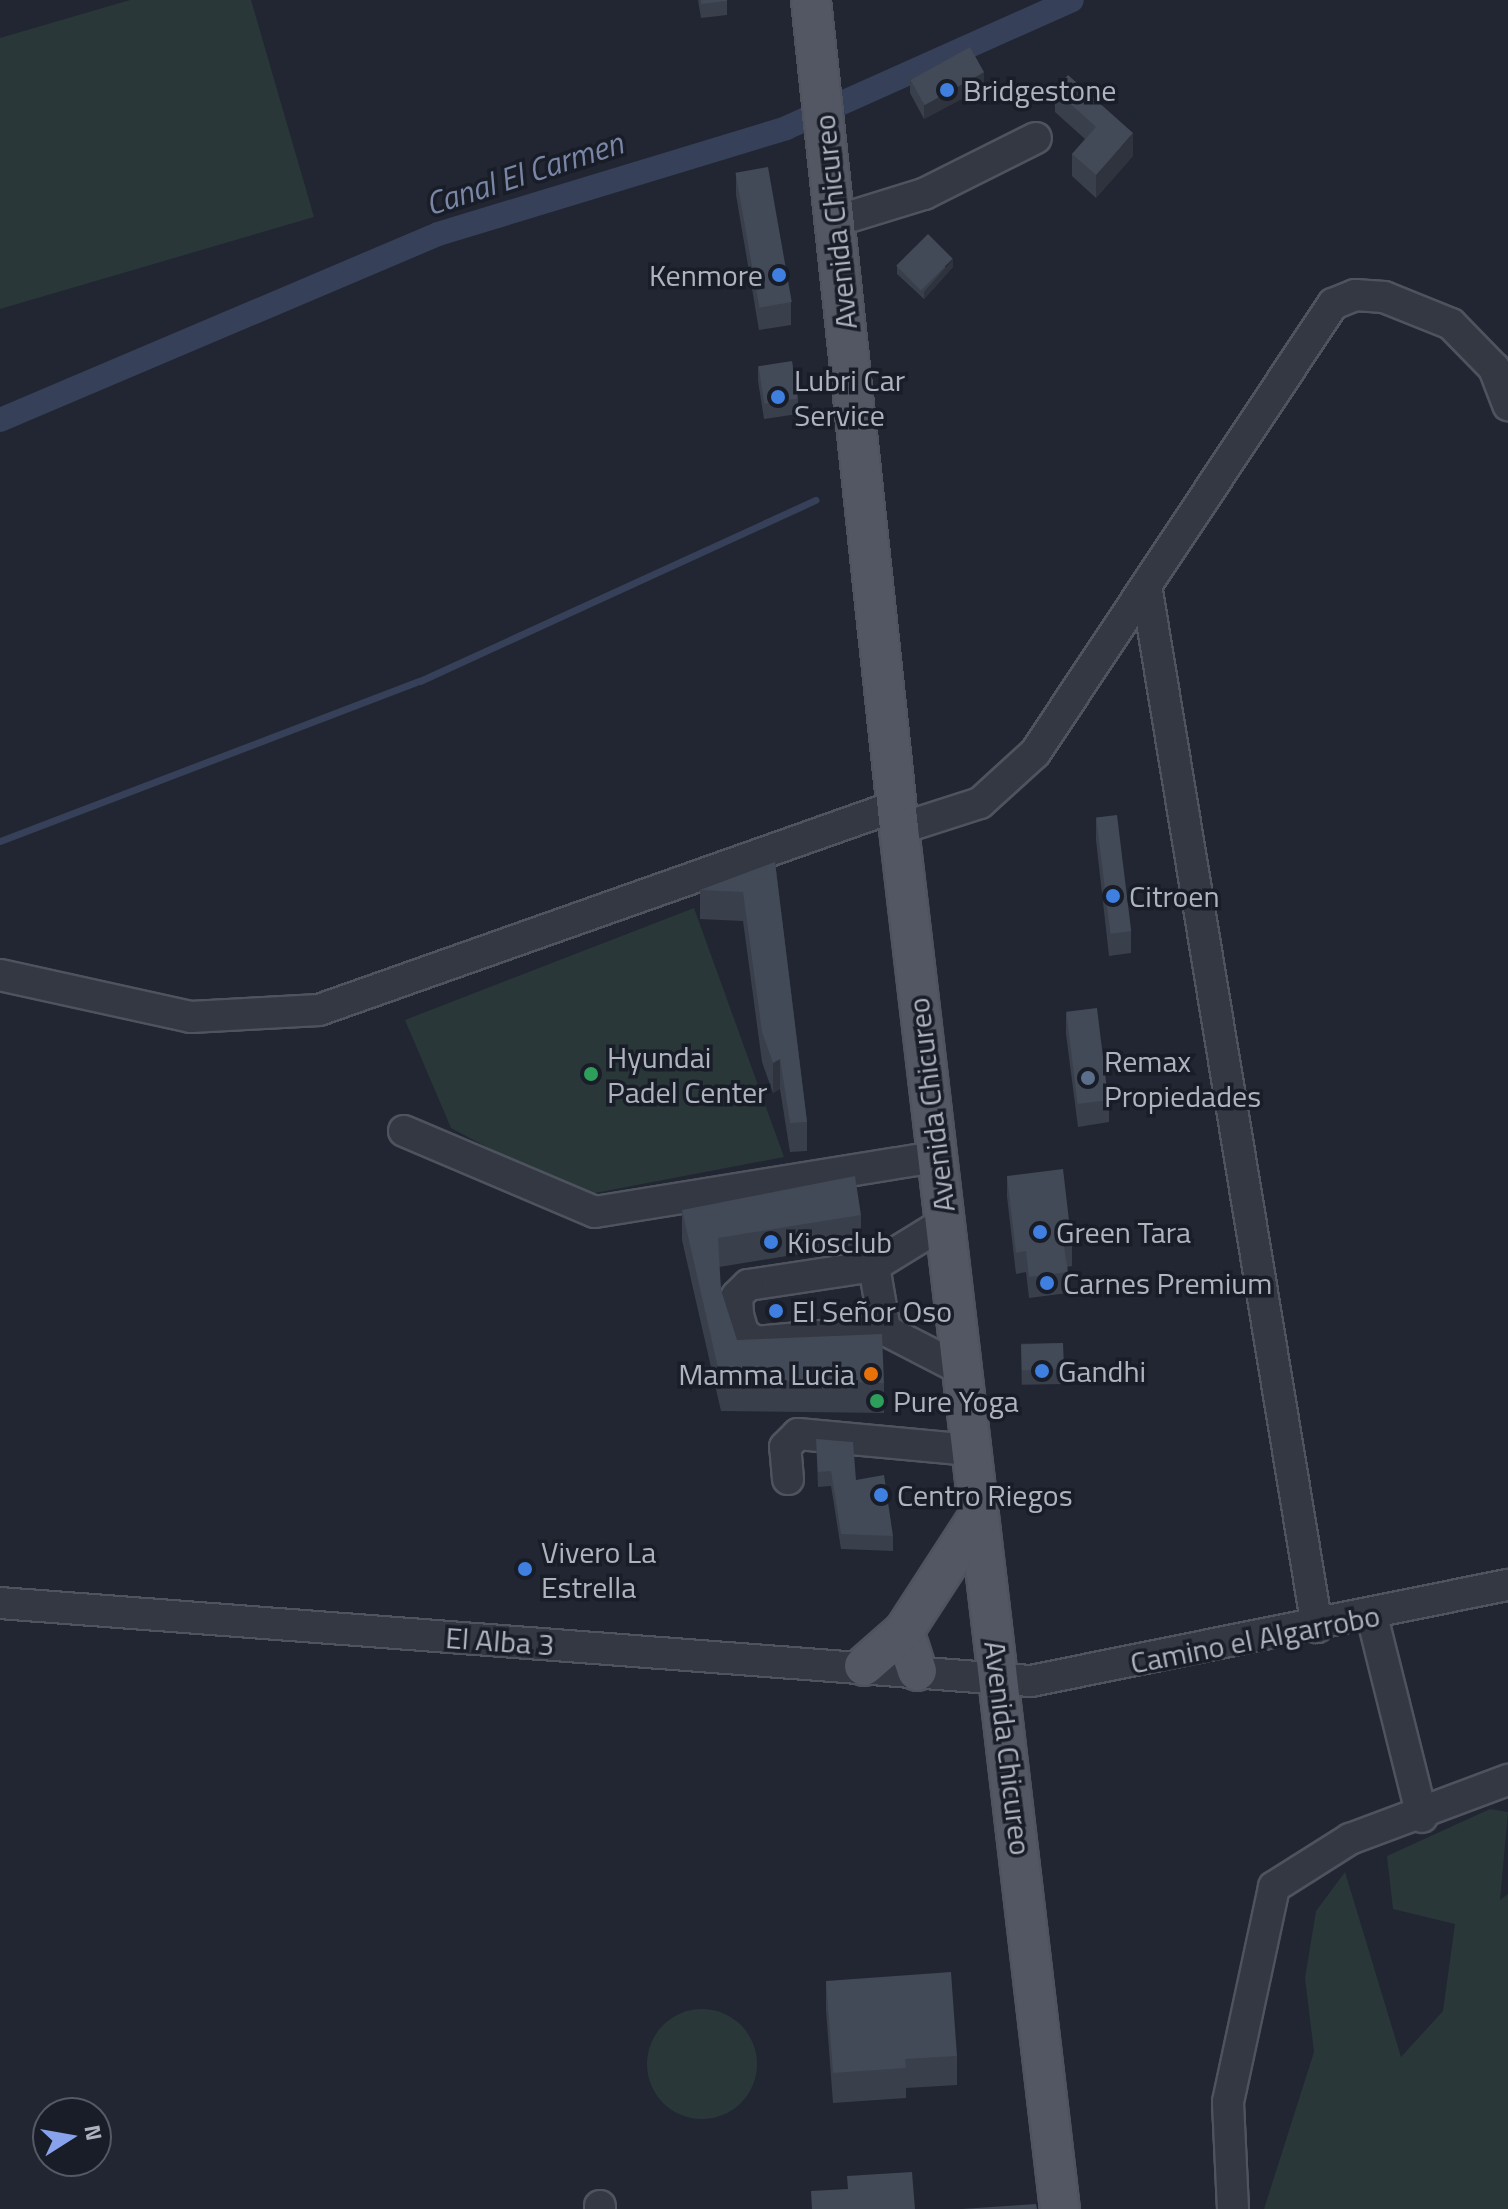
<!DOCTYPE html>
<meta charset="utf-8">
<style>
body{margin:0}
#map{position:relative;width:1508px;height:2209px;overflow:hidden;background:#212632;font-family:"Titillium Web",sans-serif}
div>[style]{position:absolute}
.green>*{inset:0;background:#293739}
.round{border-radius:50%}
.stream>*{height:7px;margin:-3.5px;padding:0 3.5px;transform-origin:3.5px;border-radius:3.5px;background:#364058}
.canal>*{height:24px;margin:-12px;padding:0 12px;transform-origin:12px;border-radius:12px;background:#364058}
.roads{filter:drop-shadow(2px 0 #4e535e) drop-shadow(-2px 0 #4e535e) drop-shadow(0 2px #4e535e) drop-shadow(0 -2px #4e535e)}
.minor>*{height:30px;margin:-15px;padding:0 15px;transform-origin:15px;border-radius:15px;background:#343843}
.major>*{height:38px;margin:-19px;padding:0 19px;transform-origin:19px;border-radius:19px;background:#525763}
.wall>*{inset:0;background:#393f4b;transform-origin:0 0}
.shaded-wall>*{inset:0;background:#2e333d}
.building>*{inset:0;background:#424957;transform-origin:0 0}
.dots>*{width:22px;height:22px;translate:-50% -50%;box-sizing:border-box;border:4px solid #191d28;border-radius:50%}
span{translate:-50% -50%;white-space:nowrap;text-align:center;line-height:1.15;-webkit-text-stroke:7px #191d28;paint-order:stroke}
.poi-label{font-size:30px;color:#aeb3c0}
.left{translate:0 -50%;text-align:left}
.right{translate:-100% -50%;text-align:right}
.street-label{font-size:30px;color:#aeb3c0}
.water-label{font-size:32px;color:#7986a6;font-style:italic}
.north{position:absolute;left:32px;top:2097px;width:80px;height:80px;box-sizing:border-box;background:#191d28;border:2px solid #555965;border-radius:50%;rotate:79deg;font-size:22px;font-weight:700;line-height:32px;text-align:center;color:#aeb3c0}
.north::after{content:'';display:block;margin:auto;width:28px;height:36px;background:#88a2eb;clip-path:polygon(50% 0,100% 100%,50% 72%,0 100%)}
</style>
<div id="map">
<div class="green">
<i style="clip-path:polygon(130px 0,251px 0,314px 217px,0 309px,0 38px)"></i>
<i style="clip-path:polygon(694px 908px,784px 1157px,579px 1196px,451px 1128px,405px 1020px)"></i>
<i style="clip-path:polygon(1490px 1809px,1508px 1812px,1500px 1900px,1508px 1894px,1508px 2209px,1264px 2209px,1314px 2052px,1305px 1978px,1316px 1911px,1345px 1872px,1401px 2057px,1443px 2011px,1455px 1924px,1393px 1909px,1387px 1856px)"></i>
<i class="round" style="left:647px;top:2009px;width:110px;height:110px"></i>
</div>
<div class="stream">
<i style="left:0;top:841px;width:449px;rotate:-20.9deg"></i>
<i style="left:420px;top:681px;width:435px;rotate:-24.6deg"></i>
</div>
<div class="canal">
<i style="left:0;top:420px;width:476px;rotate:-23deg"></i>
<i style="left:438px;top:234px;width:364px;rotate:-16.9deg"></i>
<i style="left:786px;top:128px;width:313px;rotate:-24.1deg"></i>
</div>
<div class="roads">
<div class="minor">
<i style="left:836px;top:221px;width:92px;rotate:-17.1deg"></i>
<i style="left:924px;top:194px;width:125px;rotate:-26.6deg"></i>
<i style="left:1147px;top:591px;width:1050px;rotate:80.68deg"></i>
<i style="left:899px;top:829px;width:85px;rotate:-17.8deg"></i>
<i style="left:980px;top:803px;width:74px;rotate:-42.3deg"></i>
<i style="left:1035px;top:753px;width:539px;rotate:-56.43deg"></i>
<i style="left:1333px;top:304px;width:24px;rotate:-22deg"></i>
<i style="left:1355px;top:295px;width:29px;rotate:4deg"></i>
<i style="left:1384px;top:297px;width:72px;rotate:21.9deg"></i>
<i style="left:1451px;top:324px;width:62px;rotate:45.7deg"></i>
<i style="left:1494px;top:368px;width:40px;rotate:69deg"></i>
<i style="left:0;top:975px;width:196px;rotate:12.4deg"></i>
<i style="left:191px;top:1017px;width:128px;rotate:-3.1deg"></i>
<i style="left:319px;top:1010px;width:612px;rotate:-19.47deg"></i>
<i style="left:404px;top:1131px;width:207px;rotate:23deg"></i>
<i style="left:595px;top:1212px;width:345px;rotate:-9.2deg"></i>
<i style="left:944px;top:1223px;width:82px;rotate:148.4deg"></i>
<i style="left:874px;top:1266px;width:127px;rotate:171.4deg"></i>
<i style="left:748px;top:1285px;width:16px;rotate:135deg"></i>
<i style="left:737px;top:1296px;width:19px;rotate:87deg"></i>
<i style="left:738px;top:1315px;width:19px;rotate:74deg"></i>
<i style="left:743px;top:1333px;width:16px;rotate:35deg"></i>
<i style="left:756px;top:1342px;width:130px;rotate:-5.3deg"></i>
<i style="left:885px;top:1330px;width:85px;rotate:27.2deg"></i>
<i style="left:874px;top:1266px;width:65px;rotate:80.2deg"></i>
<i style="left:788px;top:1479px;width:32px;rotate:-95deg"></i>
<i style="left:785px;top:1447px;width:18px;rotate:-45deg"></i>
<i style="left:798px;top:1434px;width:173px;rotate:5.3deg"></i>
<i style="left:0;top:1603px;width:1034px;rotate:4.33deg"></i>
<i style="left:1031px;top:1681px;width:487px;rotate:-11.4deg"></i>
<i style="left:1372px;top:1616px;width:207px;rotate:76deg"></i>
<i style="left:600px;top:2209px;width:3px;rotate:-90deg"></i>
<i style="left:1233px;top:2209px;width:107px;rotate:-92.7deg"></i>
<i style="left:1228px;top:2102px;width:220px;rotate:-77.9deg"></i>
<i style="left:1274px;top:1887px;width:90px;rotate:-32.3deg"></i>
<i style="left:1350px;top:1839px;width:169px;rotate:-20.5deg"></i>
</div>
<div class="major">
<i style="left:811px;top:0;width:834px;rotate:83.94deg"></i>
<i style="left:899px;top:829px;width:1389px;rotate:83.35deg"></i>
<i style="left:904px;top:1631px;width:42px;rotate:72deg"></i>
<i style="left:864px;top:1666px;width:53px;rotate:-41.2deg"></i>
<i style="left:904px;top:1631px;width:136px;rotate:-57deg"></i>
</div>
</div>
<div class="wall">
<i style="clip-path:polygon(698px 0,727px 0,727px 15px,701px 18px)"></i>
<i style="clip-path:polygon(910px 78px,984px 87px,924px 119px,910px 93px)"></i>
<i style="clip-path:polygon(1055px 90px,1133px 156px,1096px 198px,1072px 176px,1072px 154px,1085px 139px,1055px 112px)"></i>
<i style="clip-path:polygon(736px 173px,791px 302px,791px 325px,759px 330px,736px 195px)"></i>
<i style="clip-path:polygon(897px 267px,953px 267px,924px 299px,897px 274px)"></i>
<i style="clip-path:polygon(758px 366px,798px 399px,798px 414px,764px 419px,758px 381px)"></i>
<i style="clip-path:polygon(1096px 817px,1131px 931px,1131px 953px,1109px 956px,1096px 840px)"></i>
<i style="clip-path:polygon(775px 862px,807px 1122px,807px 1151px,790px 1152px,780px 1089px,773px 1093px,762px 1062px,743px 921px,700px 919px,700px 890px)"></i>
<i style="clip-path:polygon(1066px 1012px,1109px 1100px,1109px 1122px,1078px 1127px,1066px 1034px)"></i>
<i style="clip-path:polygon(1007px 1176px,1072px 1246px,1072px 1266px,1067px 1267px,1068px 1293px,1029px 1298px,1026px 1272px,1016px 1274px,1007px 1197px)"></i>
<i style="clip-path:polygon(682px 1210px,861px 1215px,861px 1244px,719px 1267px,721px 1290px,737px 1340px,884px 1383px,884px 1413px,721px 1411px,682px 1240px)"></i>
<i style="left:1063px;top:1343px;width:41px;height:42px;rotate:89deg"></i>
<i style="clip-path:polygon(816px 1439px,856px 1480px,893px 1536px,893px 1551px,841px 1549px,831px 1486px,818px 1487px)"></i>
<i style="clip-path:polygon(826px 1981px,957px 2056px,957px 2085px,906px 2088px,906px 2098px,833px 2103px,826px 2010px)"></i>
</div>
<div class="shaded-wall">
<i style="clip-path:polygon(984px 72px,984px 87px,924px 119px,924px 104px)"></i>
<i style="clip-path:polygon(1133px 133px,1133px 156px,1096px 198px,1096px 175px)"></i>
<i style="clip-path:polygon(953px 259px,953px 267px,924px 299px,924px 292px)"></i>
<i style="clip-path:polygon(780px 1059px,780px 1089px,773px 1093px,773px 1063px)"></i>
</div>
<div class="building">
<i style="clip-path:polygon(701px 0,727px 0,727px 1px,701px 4px)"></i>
<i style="left:970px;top:47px;width:29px;height:68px;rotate:61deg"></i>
<i style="clip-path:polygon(1068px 75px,1133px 133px,1096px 175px,1072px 154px,1096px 127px,1055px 90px)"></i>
<i style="left:768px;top:167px;width:137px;height:33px;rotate:80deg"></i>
<i style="left:928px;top:234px;width:35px;height:45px;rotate:45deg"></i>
<i style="left:792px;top:361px;width:38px;height:34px;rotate:81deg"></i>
<i style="left:1117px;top:815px;width:117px;height:21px;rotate:83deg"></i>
<i style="clip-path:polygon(775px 862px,807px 1122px,790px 1123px,780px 1059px,773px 1063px,762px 1032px,743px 892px,700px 890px)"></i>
<i style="left:1097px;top:1008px;width:93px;height:31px;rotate:83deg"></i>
<i style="clip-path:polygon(1063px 1169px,1072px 1246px,1064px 1246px,1068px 1272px,1029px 1277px,1026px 1251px,1016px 1253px,1007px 1176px)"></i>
<i style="clip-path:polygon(855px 1176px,861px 1215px,718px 1238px,721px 1290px,737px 1340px,882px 1334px,884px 1383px,721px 1381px,682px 1210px)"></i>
<i style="left:1063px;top:1343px;width:26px;height:42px;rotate:88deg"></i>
<i style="clip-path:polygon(816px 1439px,853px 1442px,856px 1480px,884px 1475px,893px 1536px,841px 1534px,831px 1471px,818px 1472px)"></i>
<i style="clip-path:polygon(951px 1972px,957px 2056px,905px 2059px,906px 2068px,833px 2073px,826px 1981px)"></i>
<i style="clip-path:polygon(912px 2172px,915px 2209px,812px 2209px,811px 2191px,848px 2189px,847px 2176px)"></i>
<i style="clip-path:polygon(1036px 2204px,1037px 2209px,962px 2209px)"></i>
</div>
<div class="dots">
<i style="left:947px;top:90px;background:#3f7fe0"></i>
<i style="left:779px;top:275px;background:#3f7fe0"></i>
<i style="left:778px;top:397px;background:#3f7fe0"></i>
<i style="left:1113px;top:896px;background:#3f7fe0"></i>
<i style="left:591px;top:1074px;background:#2e9e5b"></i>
<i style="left:1088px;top:1078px;background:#5c6f8a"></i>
<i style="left:1040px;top:1232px;background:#3f7fe0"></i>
<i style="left:771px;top:1242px;background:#3f7fe0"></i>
<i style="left:1047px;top:1283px;background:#3f7fe0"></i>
<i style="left:776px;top:1311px;background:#3f7fe0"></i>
<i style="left:1042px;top:1371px;background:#3f7fe0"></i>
<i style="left:871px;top:1374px;background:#e8710a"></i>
<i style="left:877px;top:1401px;background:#2e9e5b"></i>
<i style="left:881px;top:1495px;background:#3f7fe0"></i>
<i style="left:525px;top:1569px;background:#3f7fe0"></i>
</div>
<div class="poi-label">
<span class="left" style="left:963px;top:90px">Bridgestone</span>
<span class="right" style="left:763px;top:275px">Kenmore</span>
<span class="left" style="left:794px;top:397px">Lubri Car<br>Service</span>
<span class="left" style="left:1129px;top:896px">Citroen</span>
<span class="left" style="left:607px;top:1074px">Hyundai<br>Padel Center</span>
<span class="left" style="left:1104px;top:1078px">Remax<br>Propiedades</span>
<span class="left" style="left:1056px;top:1232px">Green Tara</span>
<span class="left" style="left:787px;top:1242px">Kiosclub</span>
<span class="left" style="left:1063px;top:1283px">Carnes Premium</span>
<span class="left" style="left:792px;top:1311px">El Señor Oso</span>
<span class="left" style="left:1058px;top:1371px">Gandhi</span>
<span class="right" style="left:855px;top:1374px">Mamma Lucia</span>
<span class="left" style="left:893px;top:1401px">Pure Yoga</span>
<span class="left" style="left:897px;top:1495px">Centro Riegos</span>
<span class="left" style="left:541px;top:1569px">Vivero La<br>Estrella</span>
</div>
<div class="street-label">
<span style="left:835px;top:222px;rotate:-96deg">Avenida Chicureo</span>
<span style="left:931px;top:1105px;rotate:-97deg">Avenida Chicureo</span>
<span style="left:1255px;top:1639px;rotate:-11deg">Camino el Algarrobo</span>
<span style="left:500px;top:1641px;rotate:4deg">El Alba 3</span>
<span style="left:1008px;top:1748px;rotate:83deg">Avenida Chicureo</span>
</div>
<div class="water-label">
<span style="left:524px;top:173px;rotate:-18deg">Canal El Carmen</span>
</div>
<div class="north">N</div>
</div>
